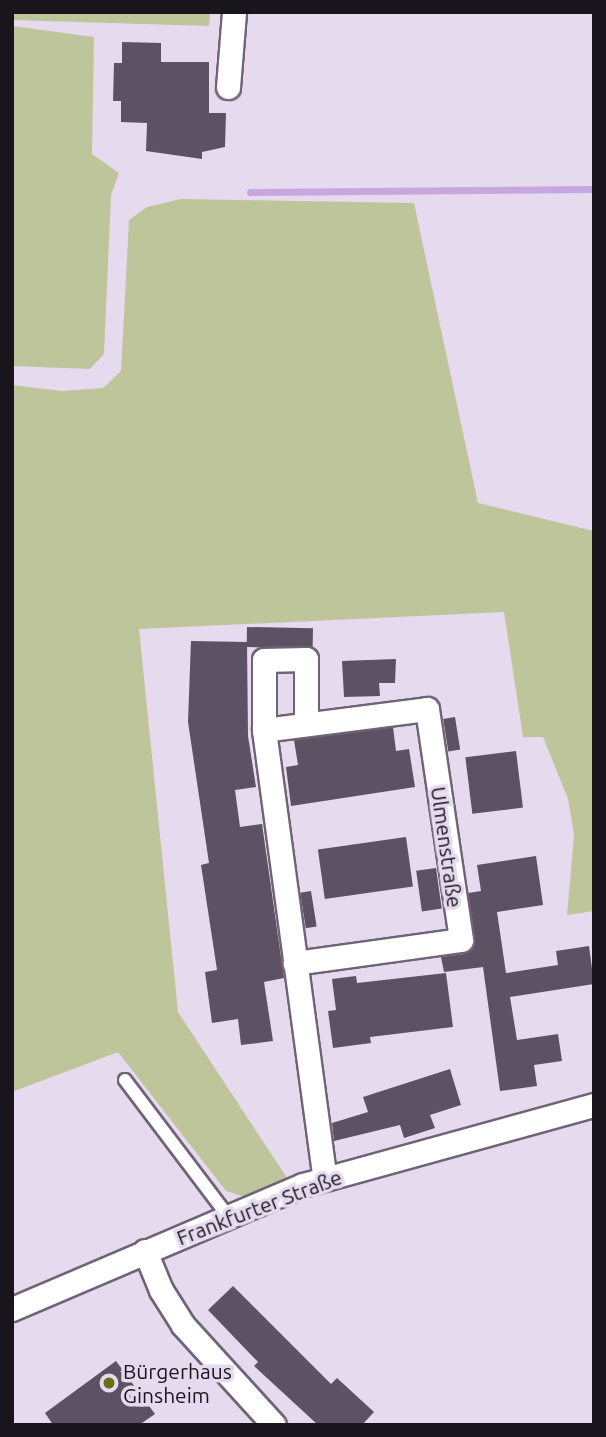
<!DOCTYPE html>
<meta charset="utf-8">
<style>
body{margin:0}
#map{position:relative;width:606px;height:1437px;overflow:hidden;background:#e6daef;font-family:Ubuntu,sans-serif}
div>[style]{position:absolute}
.green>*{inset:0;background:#bfc59a}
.stream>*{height:7px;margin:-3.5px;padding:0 3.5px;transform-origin:3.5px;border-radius:3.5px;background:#c7a7dd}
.building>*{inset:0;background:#5c5264;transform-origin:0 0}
.roads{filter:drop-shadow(2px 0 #6f6476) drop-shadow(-2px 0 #6f6476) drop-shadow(0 2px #6f6476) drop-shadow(0 -2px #6f6476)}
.service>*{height:12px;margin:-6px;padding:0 6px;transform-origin:6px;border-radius:6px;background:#fff}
.minor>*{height:23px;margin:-11.5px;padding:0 11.5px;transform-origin:11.5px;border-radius:11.5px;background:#fff}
.dots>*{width:19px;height:19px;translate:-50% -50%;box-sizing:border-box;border:4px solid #e6daef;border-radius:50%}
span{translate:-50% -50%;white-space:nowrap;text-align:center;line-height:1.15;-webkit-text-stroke:7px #e6daef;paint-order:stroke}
.street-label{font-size:21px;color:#19151c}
.poi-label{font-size:21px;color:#19151c}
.left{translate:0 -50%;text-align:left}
.frame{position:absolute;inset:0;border:14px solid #19151c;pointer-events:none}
</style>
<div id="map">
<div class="green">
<i style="clip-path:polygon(12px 12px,210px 12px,209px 26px,12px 20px)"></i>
<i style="clip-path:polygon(12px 26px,94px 37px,92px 154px,119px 173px,111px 195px,104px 354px,90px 369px,12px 366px)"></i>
<i style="clip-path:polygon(181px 199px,414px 203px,478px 503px,594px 531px,594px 911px,567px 915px,574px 835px,568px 799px,543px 737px,523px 737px,504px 612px,139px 629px,178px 1012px,291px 1184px,249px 1198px,226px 1191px,118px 1052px,12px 1092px,12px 385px,62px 391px,103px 388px,121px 371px,129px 220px,147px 207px)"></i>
</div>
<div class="stream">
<i style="left:250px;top:192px;width:344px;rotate:-0.5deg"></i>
</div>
<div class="building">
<i style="clip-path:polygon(122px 42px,161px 43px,161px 62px,209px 62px,209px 113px,226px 113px,225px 147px,202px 152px,202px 159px,146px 151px,147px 123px,121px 122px,121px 101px,113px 101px,114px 63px,122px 63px)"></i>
<i style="left:247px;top:627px;width:66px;height:20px;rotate:1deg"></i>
<i style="clip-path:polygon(191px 641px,247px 642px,248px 736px,256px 787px,235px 790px,240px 827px,262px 824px,284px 978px,264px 982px,273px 1041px,241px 1045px,238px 1019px,212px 1023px,205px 972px,217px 970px,201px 865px,209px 863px,188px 722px)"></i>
<i style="clip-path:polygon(396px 659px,395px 683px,379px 683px,380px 696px,344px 697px,342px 661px)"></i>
<i style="left:455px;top:717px;width:33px;height:12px;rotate:81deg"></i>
<i style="clip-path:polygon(393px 727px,396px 751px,409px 749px,415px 787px,291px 806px,286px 767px,298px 765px,294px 740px)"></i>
<i style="left:516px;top:751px;width:57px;height:51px;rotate:83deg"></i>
<i style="left:406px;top:837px;width:50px;height:89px;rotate:82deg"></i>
<i style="clip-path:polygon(536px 856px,543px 905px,497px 912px,506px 973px,558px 965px,556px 951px,589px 946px,594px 984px,510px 997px,517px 1040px,558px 1034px,562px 1061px,534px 1065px,537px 1086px,500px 1091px,483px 967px,444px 972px,441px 957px,464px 954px,474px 945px,468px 893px,481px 891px,477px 865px)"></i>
<i style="left:436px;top:868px;width:41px;height:20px;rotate:82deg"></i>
<i style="left:311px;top:891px;width:36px;height:11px;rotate:81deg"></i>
<i style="clip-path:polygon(446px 973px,453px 1027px,370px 1037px,371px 1043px,333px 1048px,328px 1011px,336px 1010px,332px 979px,356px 976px,357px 983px)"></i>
<i style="clip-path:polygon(450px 1069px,461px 1105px,430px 1115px,435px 1128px,404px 1138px,400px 1125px,334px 1141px,332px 1123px,368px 1112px,363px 1097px)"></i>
<i style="clip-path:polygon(233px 1286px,331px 1384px,337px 1378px,374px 1412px,362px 1425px,318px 1425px,254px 1366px,258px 1362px,208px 1310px)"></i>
<i style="clip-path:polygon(116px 1361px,155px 1414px,139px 1425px,53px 1425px,45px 1413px)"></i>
</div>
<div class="roads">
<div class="service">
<i style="left:125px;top:1080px;width:171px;rotate:52.9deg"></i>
</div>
<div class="minor">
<i style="left:228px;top:87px;width:75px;rotate:-85.4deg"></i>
<i style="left:306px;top:724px;width:65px;rotate:-90deg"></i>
<i style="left:306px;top:659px;width:42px;rotate:178.6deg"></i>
<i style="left:264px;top:660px;width:70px;rotate:90deg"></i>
<i style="left:264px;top:730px;width:453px;rotate:82.3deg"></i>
<i style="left:264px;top:730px;width:164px;rotate:-7.3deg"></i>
<i style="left:427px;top:709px;width:233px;rotate:81.6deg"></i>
<i style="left:461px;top:940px;width:168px;rotate:172.1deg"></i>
<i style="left:145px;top:1251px;width:42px;rotate:67.7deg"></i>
<i style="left:161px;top:1290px;width:41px;rotate:57.8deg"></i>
<i style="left:183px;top:1325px;width:135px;rotate:47.7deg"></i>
<i style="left:12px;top:1309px;width:316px;rotate:-23.1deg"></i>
<i style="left:303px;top:1185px;width:302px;rotate:-15.4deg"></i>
</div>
</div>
<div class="dots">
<i style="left:109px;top:1383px;background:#676f16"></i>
</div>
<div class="street-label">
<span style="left:447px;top:847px;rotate:82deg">Ulmenstraße</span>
<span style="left:259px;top:1207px;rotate:-21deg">Frankfurter Straße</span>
</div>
<div class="poi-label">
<span class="left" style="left:123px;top:1383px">Bürgerhaus<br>Ginsheim</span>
</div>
<div class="frame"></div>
</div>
